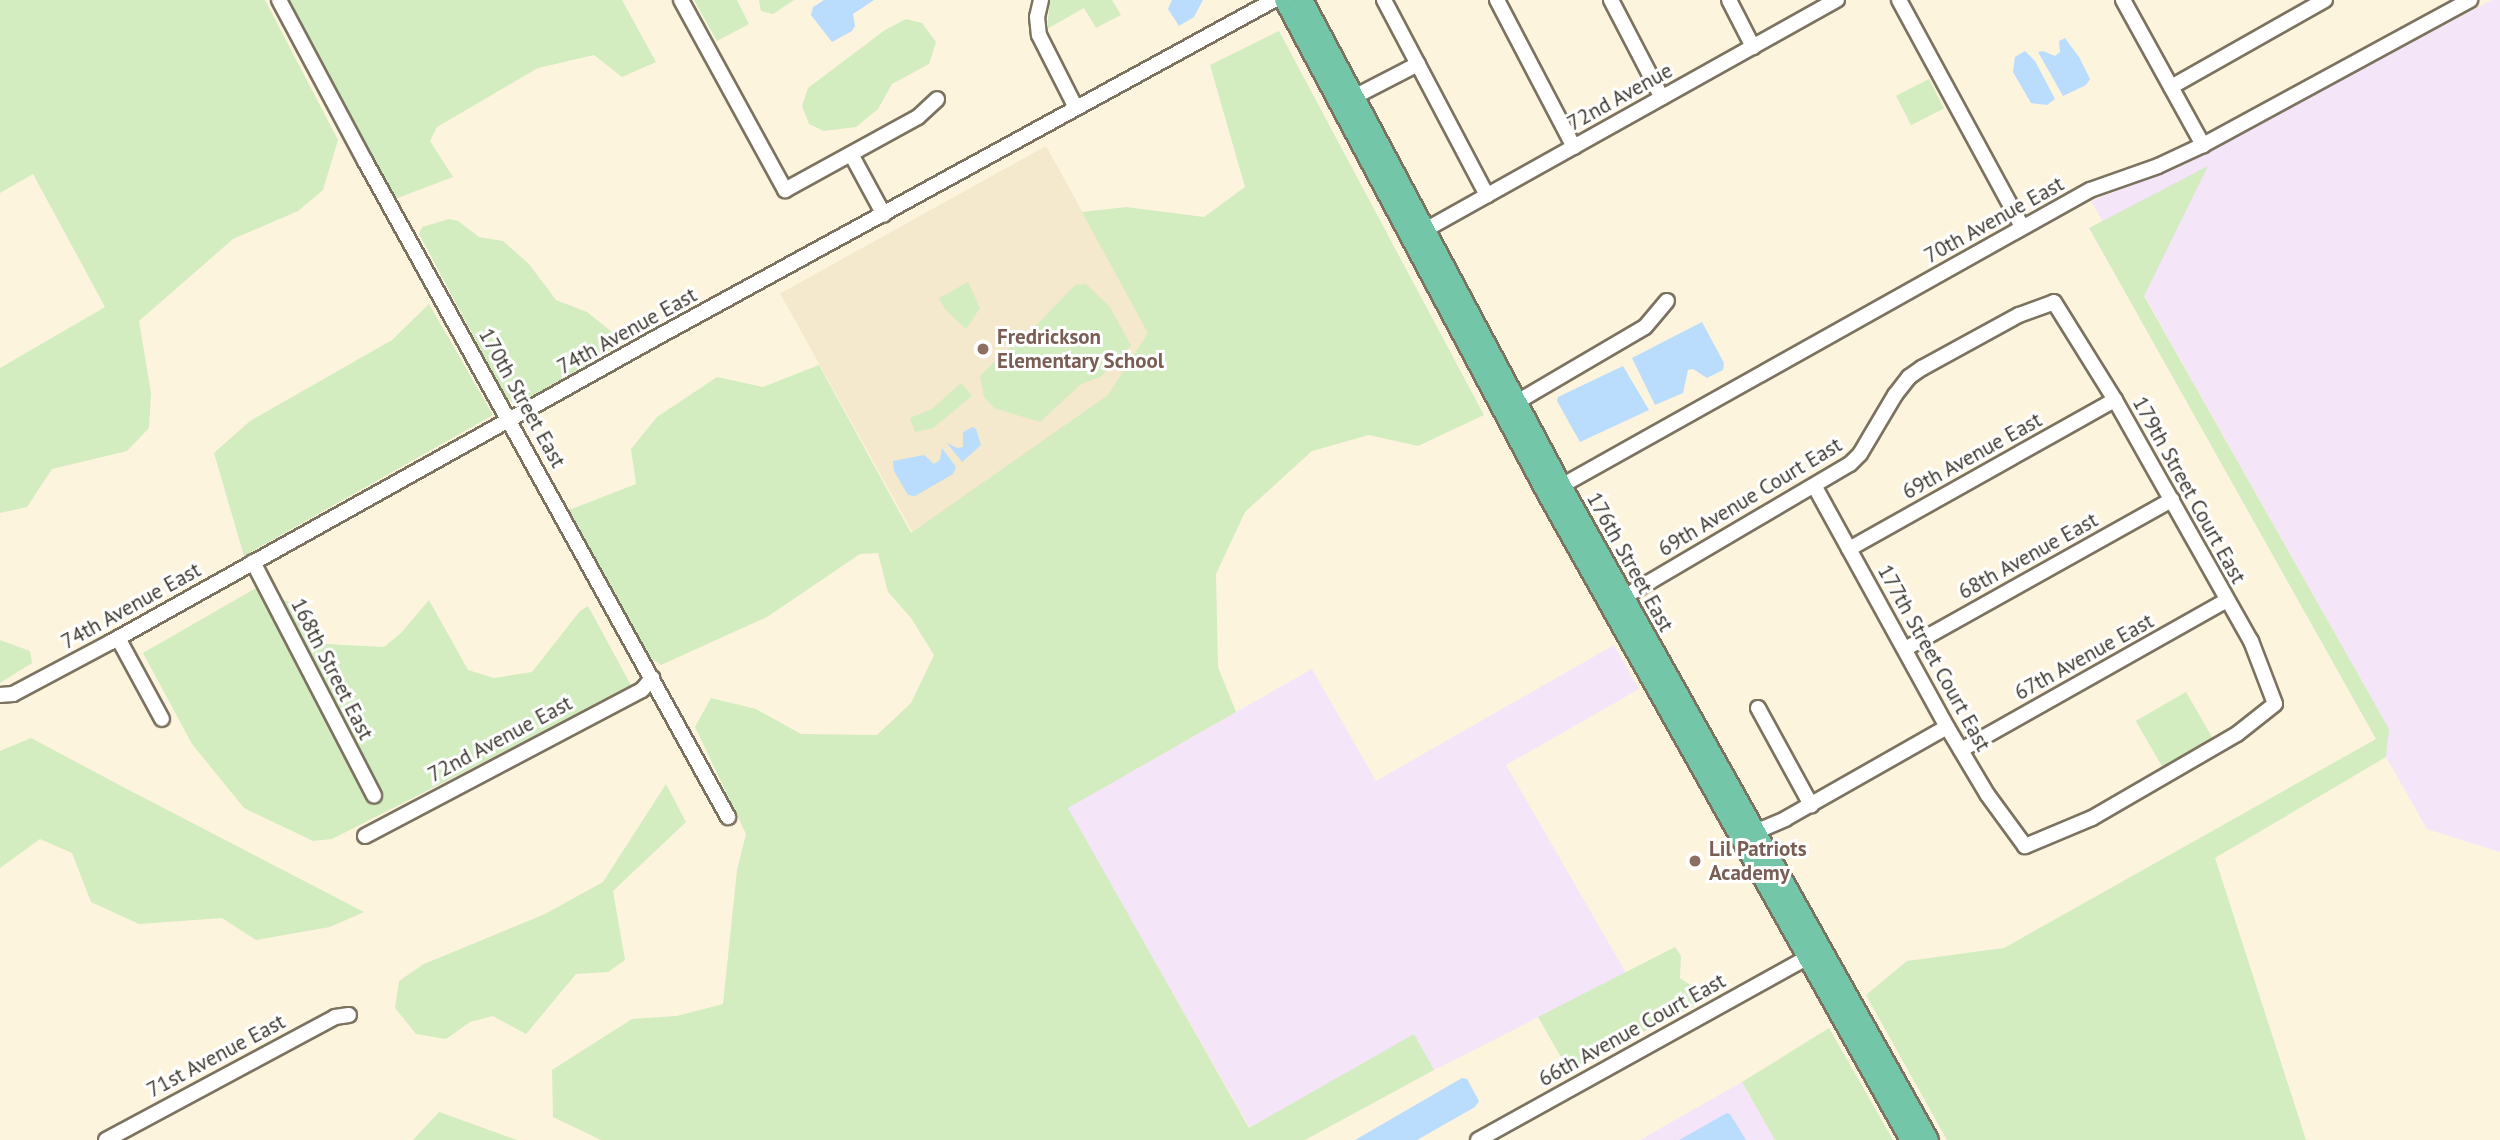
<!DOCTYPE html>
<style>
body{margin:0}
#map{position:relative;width:2500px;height:1140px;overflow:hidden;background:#fdf4de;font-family:"PT Sans",sans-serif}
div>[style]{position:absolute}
.industrial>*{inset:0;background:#f4e5f8}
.built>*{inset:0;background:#f4e8cd;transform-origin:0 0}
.green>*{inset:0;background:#d3ecc0;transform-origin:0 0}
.water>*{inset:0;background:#badcfd}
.roads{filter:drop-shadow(2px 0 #7b7360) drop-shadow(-2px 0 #7b7360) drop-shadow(0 2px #7b7360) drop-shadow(0 -2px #7b7360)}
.minor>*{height:14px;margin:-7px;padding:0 7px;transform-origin:7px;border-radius:7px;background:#fff}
.major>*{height:18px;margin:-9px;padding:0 9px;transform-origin:9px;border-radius:9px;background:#73c6a7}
.dots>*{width:19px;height:19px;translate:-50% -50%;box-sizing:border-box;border:4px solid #fff;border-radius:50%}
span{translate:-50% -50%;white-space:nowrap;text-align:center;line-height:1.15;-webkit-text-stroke:6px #fff;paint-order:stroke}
.street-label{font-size:21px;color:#3d3931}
.education-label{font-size:21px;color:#785e54;font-weight:700}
.left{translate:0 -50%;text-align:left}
</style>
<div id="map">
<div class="industrial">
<i style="clip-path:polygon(2492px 0,2500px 0,2500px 852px,2427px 829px,2386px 757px,2389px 729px,2091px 201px,2169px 171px)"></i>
<i style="clip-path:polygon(1614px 645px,1639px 689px,1506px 765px,1626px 973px,1434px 1070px,1413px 1035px,1250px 1128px,1067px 808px,1312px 669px,1376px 781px)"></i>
<i style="clip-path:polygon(1742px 1082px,1775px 1140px,1640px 1140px)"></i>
</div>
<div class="built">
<i style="left:1046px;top:146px;width:276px;height:304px;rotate:61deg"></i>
</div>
<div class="green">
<i style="clip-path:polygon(0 0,265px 0,338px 140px,323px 190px,298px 211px,233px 239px,139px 321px,151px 393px,149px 428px,127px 451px,52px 469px,27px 507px,0 513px,0 368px,105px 307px,33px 174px,0 193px)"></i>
<i style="clip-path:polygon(288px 0,622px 0,656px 62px,622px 77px,594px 55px,538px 68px,437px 127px,430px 141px,453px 177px,395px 199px)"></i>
<i style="clip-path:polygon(694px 0,737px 0,749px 24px,717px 41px)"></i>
<i style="clip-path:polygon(759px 0,794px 0,773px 14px,761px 11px)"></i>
<i style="clip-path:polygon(1050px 0,1112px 0,1121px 15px,1096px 28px,1084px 8px,1047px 29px)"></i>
<i style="clip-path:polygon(906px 19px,922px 23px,936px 42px,929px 64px,892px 84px,878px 109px,856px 127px,824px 131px,809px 124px,802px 106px,808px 88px,885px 30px)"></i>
<i style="clip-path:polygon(1279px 31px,1484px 415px,1418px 446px,1369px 435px,1312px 451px,1245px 512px,1216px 574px,1218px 667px,1236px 712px,1068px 808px,1249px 1128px,1414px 1034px,1434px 1070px,1305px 1140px,601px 1140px,553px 1117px,552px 1070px,632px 1019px,677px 1016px,723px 1004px,737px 870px,746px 834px,695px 727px,711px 698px,756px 709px,801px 734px,877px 735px,911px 703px,934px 655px,911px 618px,888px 592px,878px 553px,860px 554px,767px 617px,661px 665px,651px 658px,569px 510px,636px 484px,631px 449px,657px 417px,717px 377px,763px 387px,819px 365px,911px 533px,1108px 395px,1148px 333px,1082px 212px,1126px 207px,1204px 217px,1245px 187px,1210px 65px)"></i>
<i style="left:1929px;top:79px;width:33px;height:37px;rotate:63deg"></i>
<i style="clip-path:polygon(2208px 166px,2144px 296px,2389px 729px,2386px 757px,2215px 858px,2306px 1140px,1947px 1140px,1866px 995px,1907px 961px,2004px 948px,2376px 739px,2089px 228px)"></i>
<i style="clip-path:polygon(449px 219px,458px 221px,479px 237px,503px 241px,529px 264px,556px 300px,587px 312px,617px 336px,615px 346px,603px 356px,522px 402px,513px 403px,506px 397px,419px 234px,422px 227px)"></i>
<i style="clip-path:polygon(968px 282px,980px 308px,966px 329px,945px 309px,939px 298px)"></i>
<i style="clip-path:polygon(1086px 284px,1110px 307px,1131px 346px,1100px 377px,1081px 384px,1040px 422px,994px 408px,984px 397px,980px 376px,1020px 338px,1026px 336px,1075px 285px)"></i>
<i style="clip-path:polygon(429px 304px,493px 415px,244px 556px,214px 453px,250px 421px,392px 340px)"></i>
<i style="clip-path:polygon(961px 383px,972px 396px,933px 428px,915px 432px,910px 418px,932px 409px)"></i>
<i style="clip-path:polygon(256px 588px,293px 604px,326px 644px,384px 647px,401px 633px,429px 600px,468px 670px,494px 678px,532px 672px,580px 611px,588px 606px,632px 687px,332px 839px,313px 841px,244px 808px,192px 744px,143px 653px)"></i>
<i style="clip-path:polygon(0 640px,30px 651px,32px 663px,0 683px)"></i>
<i style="left:2186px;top:692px;width:60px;height:58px;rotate:60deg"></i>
<i style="clip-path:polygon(31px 738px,125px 788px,364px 912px,330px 927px,256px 940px,222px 918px,139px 924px,91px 902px,72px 853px,40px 839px,0 868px,0 751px)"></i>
<i style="clip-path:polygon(666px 784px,686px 822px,613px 891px,625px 960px,608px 972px,576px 974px,526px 1034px,493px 1016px,470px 1022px,446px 1039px,416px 1034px,395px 1008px,399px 981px,424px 964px,545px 914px,603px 882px)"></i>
<i style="clip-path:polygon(1675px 947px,1681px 956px,1680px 978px,1705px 995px,1702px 1002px,1577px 1066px,1567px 1068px,1538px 1017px)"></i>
<i style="clip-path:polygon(1829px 1028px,1893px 1140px,1775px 1140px,1742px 1082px)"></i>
<i style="clip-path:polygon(439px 1112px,517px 1140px,413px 1140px)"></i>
</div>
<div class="water">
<i style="clip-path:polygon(824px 0,874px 0,853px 14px,855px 26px,852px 31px,832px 42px,811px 15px,813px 7px)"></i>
<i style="clip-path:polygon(1172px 0,1203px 0,1194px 17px,1179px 26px,1168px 9px)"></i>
<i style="clip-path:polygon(2065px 38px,2079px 57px,2090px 79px,2086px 85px,2063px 96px,2038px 52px,2043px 51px,2055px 56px,2060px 52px,2059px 41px)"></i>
<i style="clip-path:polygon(2025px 51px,2035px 61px,2055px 99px,2047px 105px,2031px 103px,2013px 72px,2015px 57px)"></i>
<i style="clip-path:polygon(1702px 322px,1724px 363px,1723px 370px,1707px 378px,1693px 369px,1688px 370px,1683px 393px,1655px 405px,1632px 358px)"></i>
<i style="clip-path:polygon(1623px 366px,1649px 410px,1580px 442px,1557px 401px,1558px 397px)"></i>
<i style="clip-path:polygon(973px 427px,976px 429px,981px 445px,962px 462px,947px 443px,957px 448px,963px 447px,963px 432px)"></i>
<i style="clip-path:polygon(942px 448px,956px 467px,953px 474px,915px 496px,908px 495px,894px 471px,893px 461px,924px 455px,934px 464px,940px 460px)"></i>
<i style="clip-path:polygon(1462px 1078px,1467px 1079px,1479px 1101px,1475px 1107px,1417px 1140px,1355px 1140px)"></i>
<i style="clip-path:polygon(1727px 1113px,1730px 1114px,1746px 1140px,1679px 1140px)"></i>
</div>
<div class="roads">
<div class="minor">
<i style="left:279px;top:0;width:183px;rotate:61.9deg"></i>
<i style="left:365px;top:161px;width:750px;rotate:61.04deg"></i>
<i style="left:681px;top:0;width:217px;rotate:61.3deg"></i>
<i style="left:785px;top:190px;width:152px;rotate:-28.8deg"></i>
<i style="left:918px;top:117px;width:26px;rotate:-43deg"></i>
<i style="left:1041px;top:0;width:17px;rotate:103deg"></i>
<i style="left:1037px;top:17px;width:18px;rotate:84deg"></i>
<i style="left:1039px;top:35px;width:82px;rotate:63.1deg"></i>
<i style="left:1384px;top:0;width:221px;rotate:62.2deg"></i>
<i style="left:1497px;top:0;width:166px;rotate:62.4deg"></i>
<i style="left:1611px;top:0;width:110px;rotate:62.5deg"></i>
<i style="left:1729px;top:0;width:53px;rotate:62.9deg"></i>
<i style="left:1899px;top:0;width:258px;rotate:61.5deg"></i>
<i style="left:2123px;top:0;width:166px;rotate:61.1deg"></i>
<i style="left:2171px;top:87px;width:177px;rotate:-29.5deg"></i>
<i style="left:1354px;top:97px;width:72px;rotate:-27.3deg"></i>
<i style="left:851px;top:154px;width:69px;rotate:61.6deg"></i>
<i style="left:1425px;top:230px;width:472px;rotate:-29.2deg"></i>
<i style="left:1517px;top:402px;width:148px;rotate:-30.4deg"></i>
<i style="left:1645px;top:327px;width:34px;rotate:-50deg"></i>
<i style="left:1554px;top:490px;width:614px;rotate:-29.24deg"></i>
<i style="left:2090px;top:190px;width:72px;rotate:-19.4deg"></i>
<i style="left:2158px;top:166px;width:50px;rotate:-25deg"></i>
<i style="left:2203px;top:145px;width:304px;rotate:-28.5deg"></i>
<i style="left:1849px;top:549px;width:305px;rotate:-29.3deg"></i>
<i style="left:253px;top:562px;width:263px;rotate:62.6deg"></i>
<i style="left:1624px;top:597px;width:262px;rotate:-30.5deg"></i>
<i style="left:1850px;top:464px;width:14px;rotate:-45deg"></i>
<i style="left:1860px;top:454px;width:69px;rotate:-59.3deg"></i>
<i style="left:1895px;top:395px;width:23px;rotate:-52deg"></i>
<i style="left:1909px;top:377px;width:16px;rotate:-35deg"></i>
<i style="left:1922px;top:368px;width:111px;rotate:-28.7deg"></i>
<i style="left:2019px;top:315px;width:37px;rotate:-20deg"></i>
<i style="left:2054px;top:302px;width:115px;rotate:58.1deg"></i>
<i style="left:2115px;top:400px;width:277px;rotate:60.6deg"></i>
<i style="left:2251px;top:641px;width:67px;rotate:69.1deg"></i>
<i style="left:2275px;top:704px;width:48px;rotate:141.7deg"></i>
<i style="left:2237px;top:734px;width:168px;rotate:149.9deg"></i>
<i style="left:2092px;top:818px;width:73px;rotate:157.3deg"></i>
<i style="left:2025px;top:846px;width:64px;rotate:-126.2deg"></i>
<i style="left:1987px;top:794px;width:78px;rotate:-120.8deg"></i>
<i style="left:1947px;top:727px;width:274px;rotate:-118.8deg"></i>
<i style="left:118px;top:638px;width:92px;rotate:61.5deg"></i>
<i style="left:1905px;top:649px;width:306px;rotate:-29.2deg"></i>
<i style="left:0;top:695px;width:13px;rotate:-4deg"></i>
<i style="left:13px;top:694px;width:111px;rotate:-28deg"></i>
<i style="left:111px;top:642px;width:620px;rotate:-29.17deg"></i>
<i style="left:652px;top:340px;width:709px;rotate:-28.66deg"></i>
<i style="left:1758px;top:708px;width:111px;rotate:61.3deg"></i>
<i style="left:1961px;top:750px;width:305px;rotate:-29.4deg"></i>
<i style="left:1755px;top:832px;width:33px;rotate:-23deg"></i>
<i style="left:1785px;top:819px;width:186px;rotate:-29.6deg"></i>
<i style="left:365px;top:836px;width:313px;rotate:-27.8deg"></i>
<i style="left:642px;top:690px;width:16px;rotate:-50deg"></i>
<i style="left:106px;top:1140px;width:260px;rotate:-28.2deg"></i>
<i style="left:335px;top:1017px;width:14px;rotate:-8deg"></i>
<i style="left:1478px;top:1140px;width:376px;rotate:-29deg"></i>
</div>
<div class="major">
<i style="left:1284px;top:0;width:560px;rotate:61.97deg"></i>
<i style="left:1547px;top:494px;width:741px;rotate:60.67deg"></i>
<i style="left:1303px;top:0;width:551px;rotate:61.95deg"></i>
<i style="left:1562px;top:486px;width:750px;rotate:60.7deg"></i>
</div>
</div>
<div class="dots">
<i style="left:983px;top:349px;background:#8d6e63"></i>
<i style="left:1695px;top:861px;background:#8d6e63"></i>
</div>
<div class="street-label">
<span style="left:1620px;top:97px;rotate:-29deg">72nd Avenue</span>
<span style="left:1994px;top:220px;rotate:-29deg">70th Avenue East</span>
<span style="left:627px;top:331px;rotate:-29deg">74th Avenue East</span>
<span style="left:522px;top:398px;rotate:61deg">170th Street East</span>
<span style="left:1972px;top:456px;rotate:-29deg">69th Avenue East</span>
<span style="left:2189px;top:490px;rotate:61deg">179th Street Court East</span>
<span style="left:1750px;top:497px;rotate:-31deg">69th Avenue Court East</span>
<span style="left:2028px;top:556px;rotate:-29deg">68th Avenue East</span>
<span style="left:1630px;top:562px;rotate:61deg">176th Street East</span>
<span style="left:131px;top:606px;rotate:-29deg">74th Avenue East</span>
<span style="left:2084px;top:657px;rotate:-29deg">67th Avenue East</span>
<span style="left:1934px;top:658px;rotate:61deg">177th Street Court East</span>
<span style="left:332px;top:669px;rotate:63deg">168th Street East</span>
<span style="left:500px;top:739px;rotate:-28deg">72nd Avenue East</span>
<span style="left:1632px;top:1030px;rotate:-29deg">66th Avenue Court East</span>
<span style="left:216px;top:1056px;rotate:-28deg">71st Avenue East</span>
</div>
<div class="education-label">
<span class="left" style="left:997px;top:349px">Fredrickson<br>Elementary School</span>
<span class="left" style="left:1709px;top:861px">Lil Patriots<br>Academy</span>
</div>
</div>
